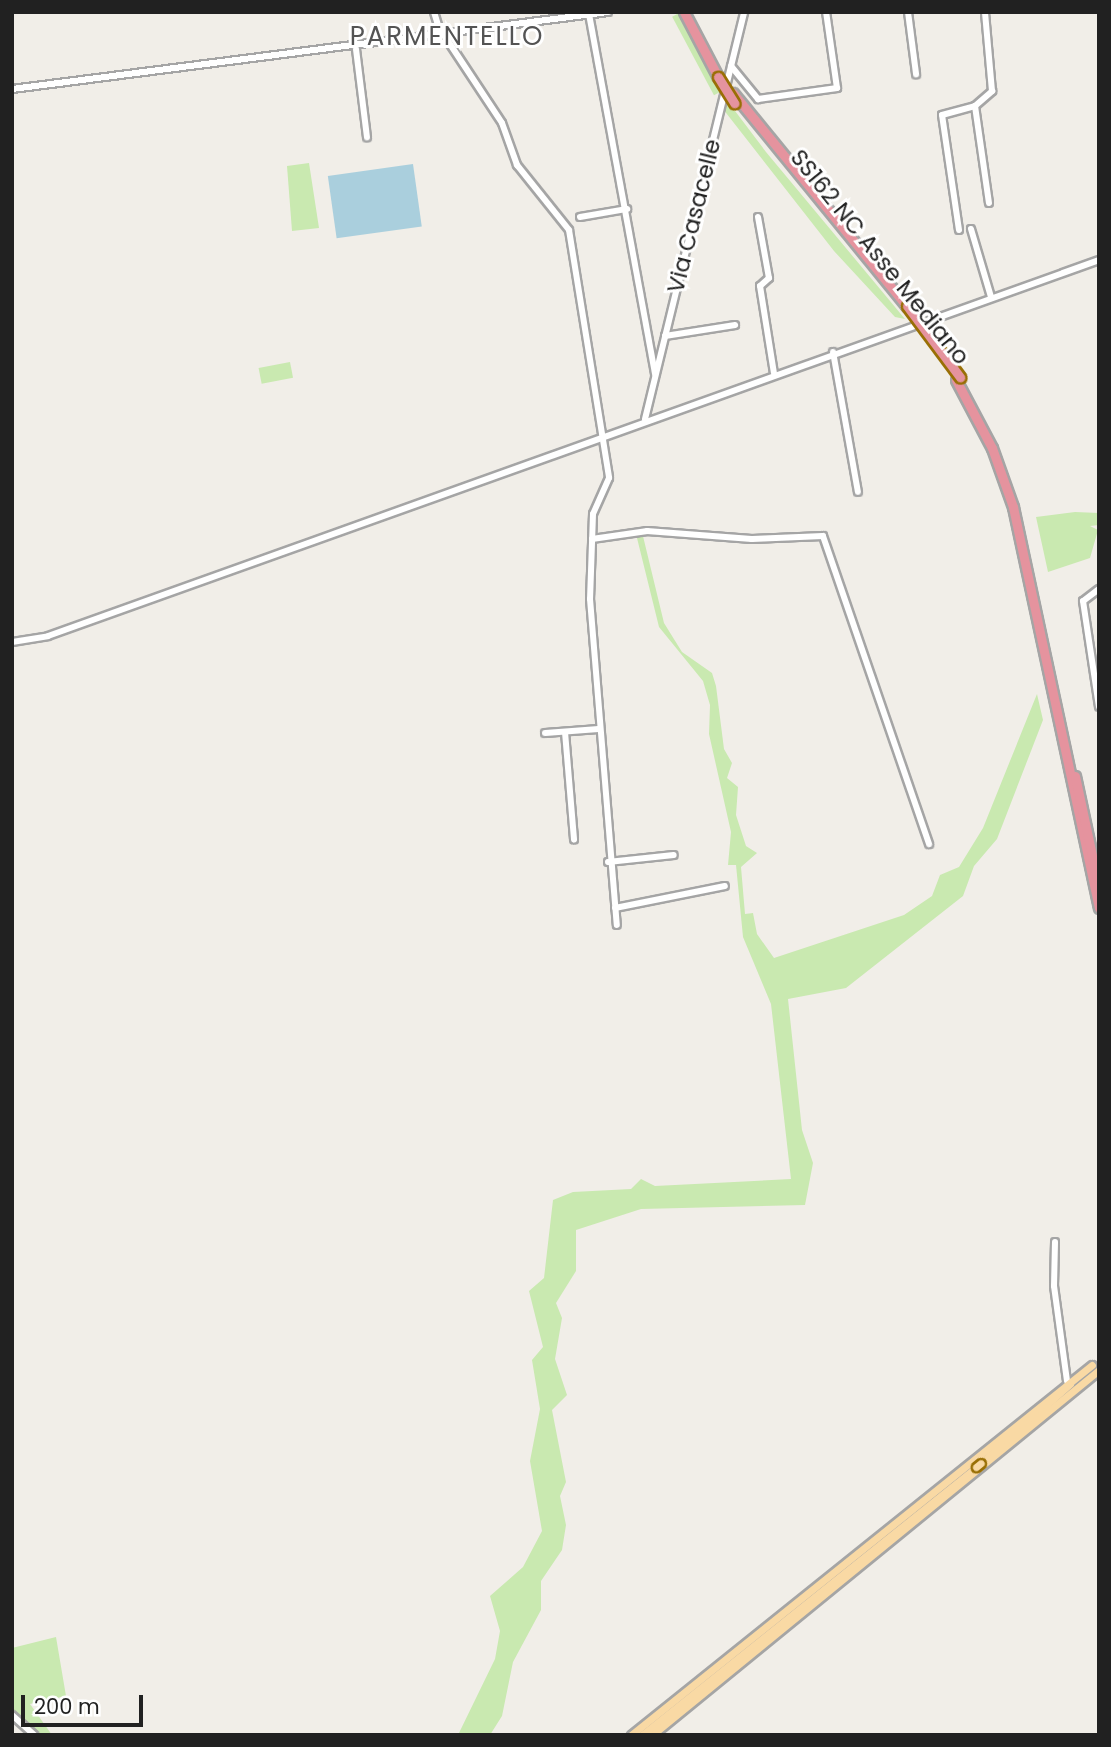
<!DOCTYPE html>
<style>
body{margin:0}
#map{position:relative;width:1111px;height:1747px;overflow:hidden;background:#f1eee8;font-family:Poppins,sans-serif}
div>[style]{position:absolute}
.grass>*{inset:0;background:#c9e9b0;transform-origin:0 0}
.water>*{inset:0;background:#aacfdd;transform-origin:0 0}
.roads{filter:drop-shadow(2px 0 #a5a5a5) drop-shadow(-2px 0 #a5a5a5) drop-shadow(0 2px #a5a5a5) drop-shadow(0 -2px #a5a5a5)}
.minor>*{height:6px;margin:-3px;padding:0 3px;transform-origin:3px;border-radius:3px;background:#fff}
.major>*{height:7px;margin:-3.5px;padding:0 3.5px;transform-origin:3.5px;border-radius:3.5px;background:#f9d9a4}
.highway>*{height:9px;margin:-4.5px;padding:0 4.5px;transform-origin:4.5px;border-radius:4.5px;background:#e5939e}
.bridges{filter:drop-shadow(2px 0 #996f05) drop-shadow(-2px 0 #996f05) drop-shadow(0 2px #996f05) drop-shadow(0 -2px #996f05)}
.major-bridge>*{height:7px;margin:-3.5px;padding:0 3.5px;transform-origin:3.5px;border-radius:3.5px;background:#f9d9a4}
.highway-bridge>*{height:9px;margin:-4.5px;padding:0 4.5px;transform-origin:4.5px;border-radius:4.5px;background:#e5939e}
span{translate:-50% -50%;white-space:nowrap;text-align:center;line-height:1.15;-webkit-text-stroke:6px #fff;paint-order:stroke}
.street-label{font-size:23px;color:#212121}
.quarter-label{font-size:26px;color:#545454;letter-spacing:2px}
.frame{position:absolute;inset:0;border:14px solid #212121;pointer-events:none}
.scale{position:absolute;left:21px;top:1695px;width:122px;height:32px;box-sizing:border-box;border:4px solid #212121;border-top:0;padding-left:9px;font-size:21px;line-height:24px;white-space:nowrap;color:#212121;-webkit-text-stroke:5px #fff;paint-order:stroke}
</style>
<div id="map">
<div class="grass">
<i style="left:681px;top:12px;width:89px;height:10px;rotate:62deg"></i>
<i style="clip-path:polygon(726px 99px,766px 152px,905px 319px,895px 317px,834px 251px,723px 109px)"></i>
<i style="clip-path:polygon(309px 163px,319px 228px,292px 231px,287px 166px)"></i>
<i style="left:290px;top:362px;width:16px;height:32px;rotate:79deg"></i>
<i style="clip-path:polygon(1075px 512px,1099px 513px,1099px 525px,1090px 526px,1098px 530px,1090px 558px,1048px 572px,1036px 517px)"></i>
<i style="clip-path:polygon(642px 532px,664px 623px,682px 652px,712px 673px,716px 686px,724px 749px,732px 763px,727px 778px,738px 787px,736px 815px,746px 846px,757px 853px,741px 867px,745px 914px,753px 913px,757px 934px,774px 958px,904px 915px,932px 896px,940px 875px,959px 867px,983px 828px,1037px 694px,1043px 720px,997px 839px,974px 866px,963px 896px,846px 988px,788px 999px,802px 1130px,813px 1163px,805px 1205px,641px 1209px,576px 1230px,576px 1271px,556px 1303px,562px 1318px,555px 1359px,567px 1395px,552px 1410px,566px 1482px,560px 1496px,566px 1525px,562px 1550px,541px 1581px,541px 1610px,513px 1662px,502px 1716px,490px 1735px,458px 1735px,495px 1659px,500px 1631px,490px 1596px,523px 1567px,542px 1531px,530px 1461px,540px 1409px,532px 1360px,543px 1347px,529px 1291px,544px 1278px,553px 1200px,573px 1192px,631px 1189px,641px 1179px,655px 1186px,791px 1179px,771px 1004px,743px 937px,736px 865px,728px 865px,731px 832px,709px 734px,710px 705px,703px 681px,659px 627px,636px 534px)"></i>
<i style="clip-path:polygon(56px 1637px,66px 1696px,30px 1704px,52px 1735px,40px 1735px,12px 1710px,12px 1648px)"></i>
</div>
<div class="water">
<i style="left:413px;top:164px;width:63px;height:86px;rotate:82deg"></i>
</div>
<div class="roads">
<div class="minor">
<i style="left:434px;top:12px;width:24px;rotate:73deg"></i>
<i style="left:908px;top:12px;width:63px;rotate:82.6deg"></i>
<i style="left:589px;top:14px;width:366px;rotate:79.6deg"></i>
<i style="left:444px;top:35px;width:105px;rotate:56.6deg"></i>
<i style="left:502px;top:123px;width:45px;rotate:70.3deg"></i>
<i style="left:517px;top:165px;width:83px;rotate:51.3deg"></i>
<i style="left:569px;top:230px;width:251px;rotate:80.8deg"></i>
<i style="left:609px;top:478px;width:39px;rotate:114deg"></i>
<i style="left:593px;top:514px;width:85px;rotate:92deg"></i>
<i style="left:590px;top:599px;width:327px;rotate:85.3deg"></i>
<i style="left:356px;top:49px;width:89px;rotate:82.9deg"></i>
<i style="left:731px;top:66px;width:43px;rotate:50.7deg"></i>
<i style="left:758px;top:99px;width:80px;rotate:-7.9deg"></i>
<i style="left:837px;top:88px;width:77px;rotate:-98.2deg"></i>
<i style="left:12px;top:89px;width:601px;rotate:-7.36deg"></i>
<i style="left:975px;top:106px;width:98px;rotate:81.8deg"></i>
<i style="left:580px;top:217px;width:48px;rotate:-9.7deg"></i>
<i style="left:758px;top:217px;width:62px;rotate:79.8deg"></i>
<i style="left:769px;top:278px;width:12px;rotate:138deg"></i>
<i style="left:760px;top:286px;width:88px;rotate:80.9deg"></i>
<i style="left:971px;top:229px;width:71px;rotate:73.6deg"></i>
<i style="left:959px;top:230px;width:116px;rotate:-98.4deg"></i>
<i style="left:942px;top:115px;width:34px;rotate:-15deg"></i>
<i style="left:975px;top:106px;width:23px;rotate:-41deg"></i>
<i style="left:992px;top:91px;width:79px;rotate:-95.1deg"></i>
<i style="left:665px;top:336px;width:71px;rotate:-8.9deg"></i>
<i style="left:833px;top:352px;width:142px;rotate:79.9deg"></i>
<i style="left:645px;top:419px;width:419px;rotate:-76.3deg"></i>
<i style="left:592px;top:539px;width:56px;rotate:-8.3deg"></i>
<i style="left:647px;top:531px;width:105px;rotate:4.4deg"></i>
<i style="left:752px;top:539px;width:71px;rotate:-2.4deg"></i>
<i style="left:823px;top:536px;width:326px;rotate:71deg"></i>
<i style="left:1099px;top:589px;width:20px;rotate:143deg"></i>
<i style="left:1083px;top:601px;width:107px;rotate:81.4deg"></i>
<i style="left:12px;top:642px;width:36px;rotate:-9deg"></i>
<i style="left:48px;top:636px;width:1116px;rotate:-19.68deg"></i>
<i style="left:565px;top:732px;width:108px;rotate:85.2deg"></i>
<i style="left:545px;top:733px;width:54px;rotate:-4.2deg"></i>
<i style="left:608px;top:862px;width:66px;rotate:-6.1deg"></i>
<i style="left:615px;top:908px;width:112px;rotate:-11.3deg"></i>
<i style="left:1055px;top:1242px;width:44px;rotate:91.3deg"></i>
<i style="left:1054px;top:1286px;width:96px;rotate:82.2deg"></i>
<i style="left:12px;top:1715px;width:30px;rotate:42deg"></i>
</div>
<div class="major">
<i style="left:981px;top:1463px;width:119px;rotate:-41.6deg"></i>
<i style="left:631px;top:1735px;width:591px;rotate:-38.75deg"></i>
<i style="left:642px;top:1735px;width:428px;rotate:-38.7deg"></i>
<i style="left:652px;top:1735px;width:577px;rotate:-39.23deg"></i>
</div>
<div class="highway">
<i style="left:684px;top:12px;width:73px;rotate:62.4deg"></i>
<i style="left:733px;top:93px;width:275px;rotate:50.8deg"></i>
<i style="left:956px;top:380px;width:77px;rotate:62.1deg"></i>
<i style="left:992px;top:448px;width:63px;rotate:70.4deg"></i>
<i style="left:1013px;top:507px;width:410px;rotate:77.9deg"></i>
<i style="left:1075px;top:776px;width:105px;rotate:77.9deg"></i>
</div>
</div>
<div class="bridges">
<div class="major-bridge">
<i style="left:976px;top:1467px;width:6px;rotate:-39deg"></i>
</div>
<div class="highway-bridge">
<i style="left:718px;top:77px;width:31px;rotate:58deg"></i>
<i style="left:907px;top:306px;width:89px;rotate:53.3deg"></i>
</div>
</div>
<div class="street-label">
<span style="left:694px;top:216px;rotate:-76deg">Via Casacelle</span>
<span style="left:880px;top:257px;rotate:51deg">SS162 NC Asse Mediano</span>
</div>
<div class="quarter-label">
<span style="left:447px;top:37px">PARMENTELLO</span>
</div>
<div class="frame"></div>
<div class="scale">200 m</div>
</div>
